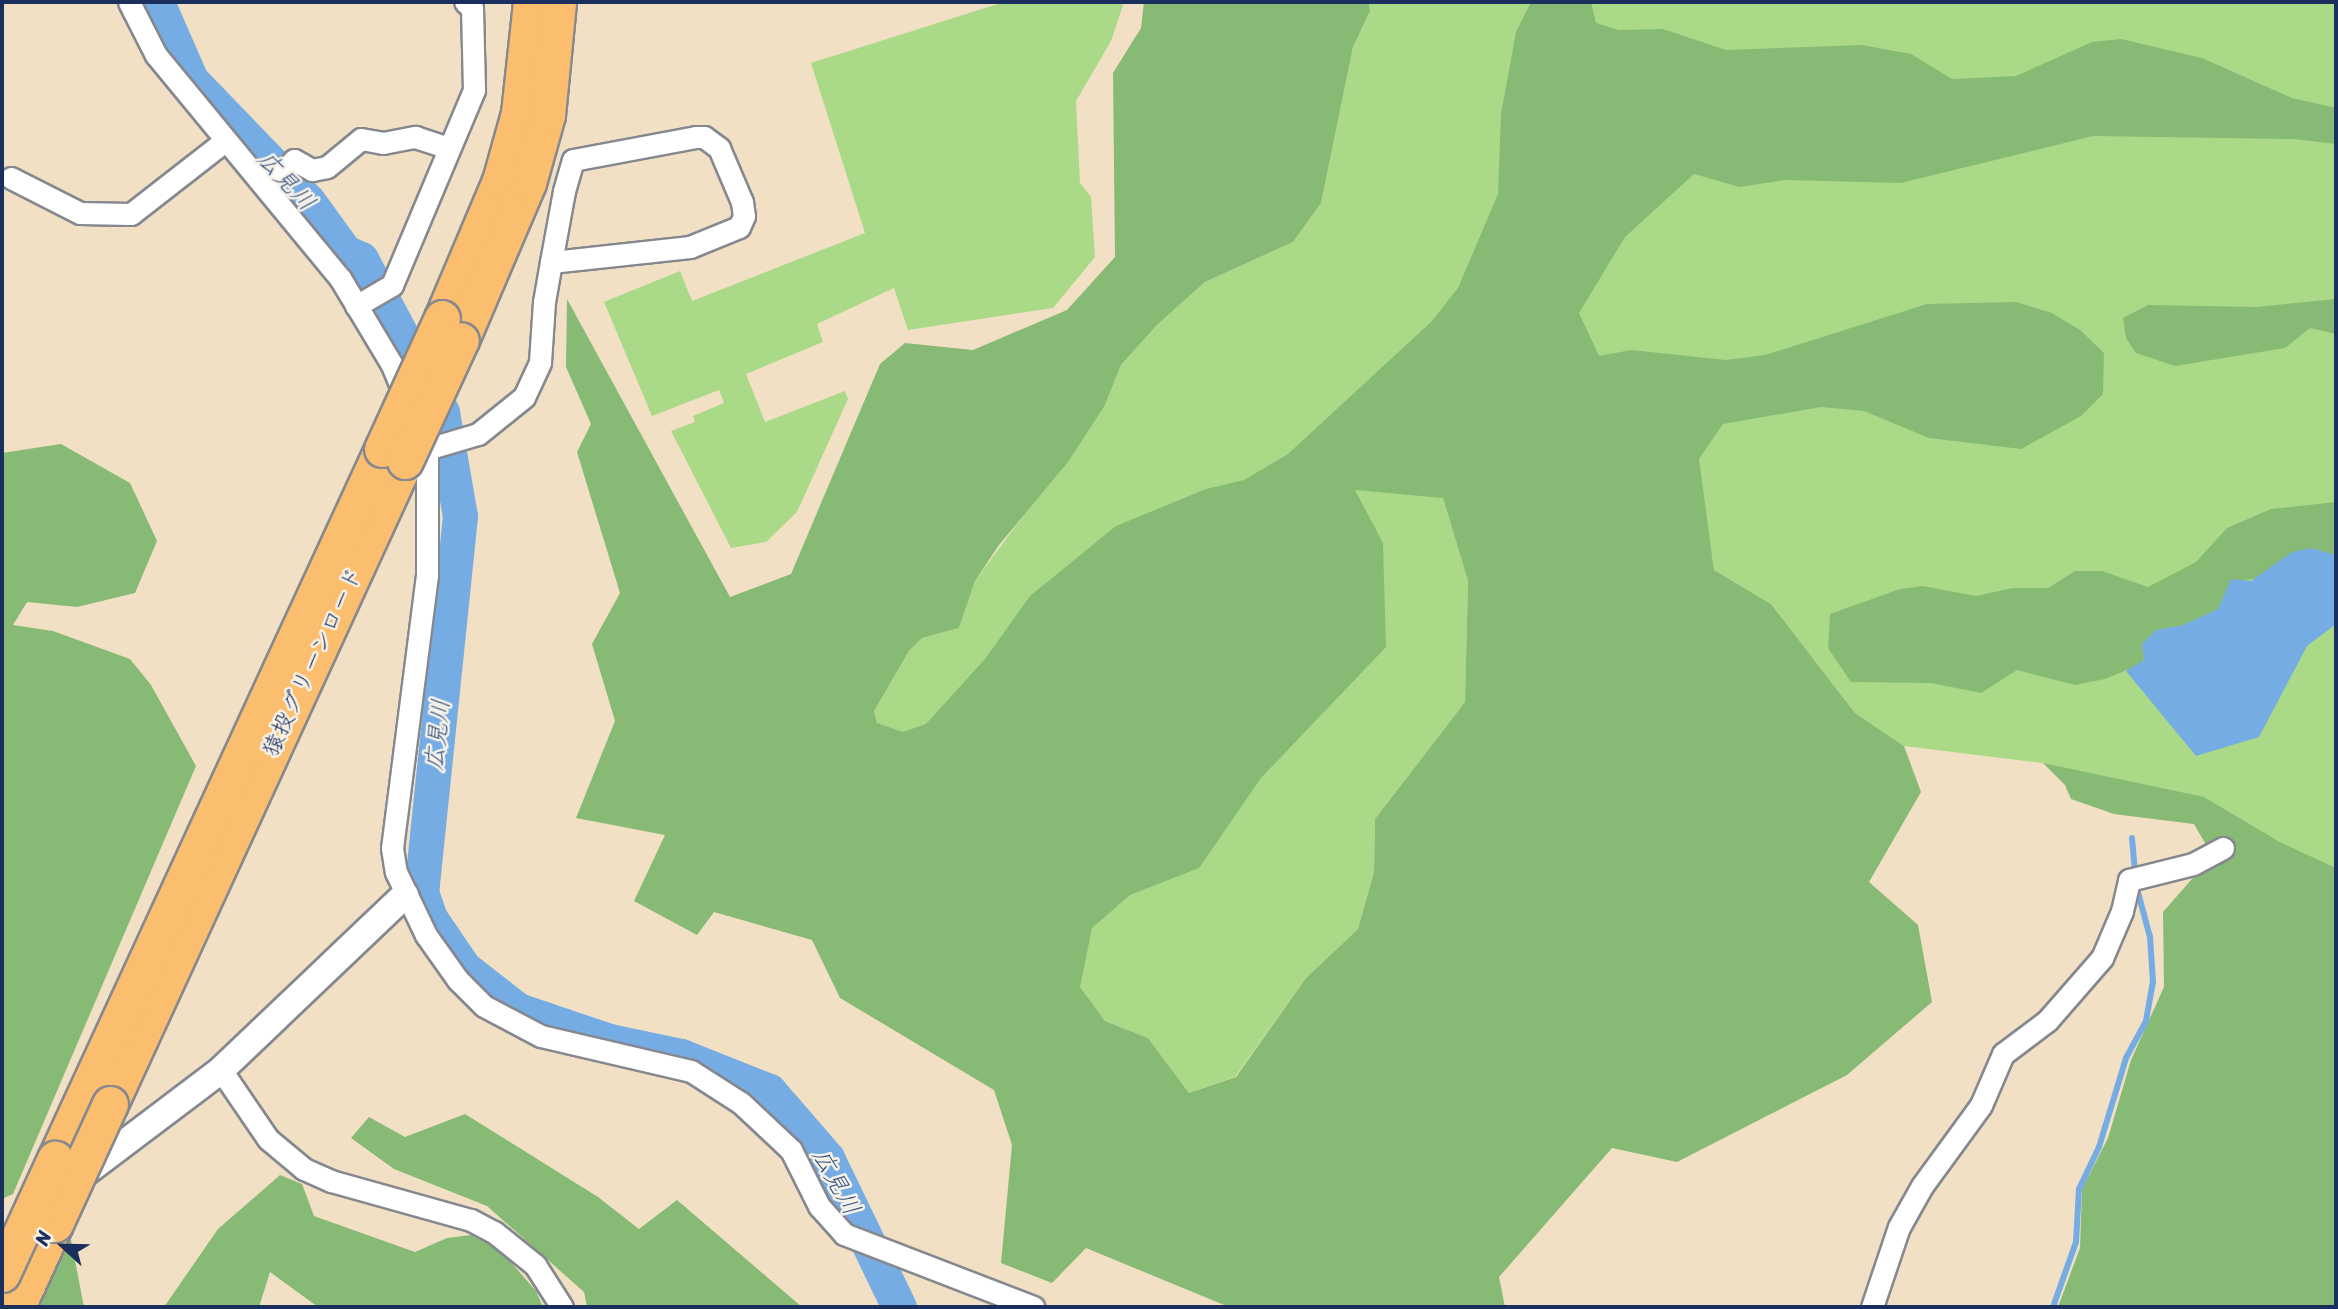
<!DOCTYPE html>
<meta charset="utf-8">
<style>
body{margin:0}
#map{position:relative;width:2338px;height:1309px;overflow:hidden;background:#f1e0c3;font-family:Sriracha,"Klee One",sans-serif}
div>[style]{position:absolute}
.green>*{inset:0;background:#aada88}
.forest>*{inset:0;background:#87ba74}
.water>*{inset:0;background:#76ace4}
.stream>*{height:6px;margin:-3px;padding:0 3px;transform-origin:3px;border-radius:3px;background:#76ace4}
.river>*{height:35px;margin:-17.5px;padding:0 17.5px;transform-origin:17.5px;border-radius:17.5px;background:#76ace4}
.roads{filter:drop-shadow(2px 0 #868890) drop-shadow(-2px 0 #868890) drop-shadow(0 2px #868890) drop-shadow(0 -2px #868890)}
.minor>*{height:21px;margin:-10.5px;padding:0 10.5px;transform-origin:10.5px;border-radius:10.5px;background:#fff}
.tertiary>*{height:26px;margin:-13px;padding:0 13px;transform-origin:13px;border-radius:13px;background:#fff}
.primary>*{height:35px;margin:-17.5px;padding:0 17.5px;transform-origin:17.5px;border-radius:17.5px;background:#fbbe6e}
.bridges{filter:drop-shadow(2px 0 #868890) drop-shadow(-2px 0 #868890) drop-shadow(0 2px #868890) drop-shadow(0 -2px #868890)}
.primary-bridge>*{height:35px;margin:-17.5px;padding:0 17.5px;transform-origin:17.5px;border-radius:17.5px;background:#fbbe6e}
span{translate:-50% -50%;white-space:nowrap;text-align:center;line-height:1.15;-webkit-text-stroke:5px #f7f3e8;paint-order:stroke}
.street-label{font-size:23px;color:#1b2f5e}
.water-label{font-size:24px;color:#365486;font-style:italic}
.frame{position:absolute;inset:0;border:4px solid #1b2f5e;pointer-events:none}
.north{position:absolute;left:28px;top:1211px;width:70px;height:70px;-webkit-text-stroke:5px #f7f3e8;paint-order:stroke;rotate:292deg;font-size:19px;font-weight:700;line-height:28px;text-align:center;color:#1b2f5e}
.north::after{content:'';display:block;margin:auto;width:24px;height:32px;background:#1b2f5e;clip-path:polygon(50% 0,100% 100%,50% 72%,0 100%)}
</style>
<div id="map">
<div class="green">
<i style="clip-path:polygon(1004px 2px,1124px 2px,1111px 41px,1076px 101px,1080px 183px,1091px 197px,1095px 257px,1053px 308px,908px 330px,894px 288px,817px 324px,823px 342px,746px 374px,765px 422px,845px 391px,848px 399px,797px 512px,766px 542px,731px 548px,671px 431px,695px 422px,693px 416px,724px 403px,719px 390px,652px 416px,604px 302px,680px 271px,692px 301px,865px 233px,811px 63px)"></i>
<i style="clip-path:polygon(1369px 2px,2336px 2px,2336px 868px,2278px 841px,2112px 781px,2043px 763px,1904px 746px,1855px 713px,1771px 604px,1714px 570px,1698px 459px,1443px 498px,1468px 581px,1465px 702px,1375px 819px,1374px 872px,1358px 929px,1306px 978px,1235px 1077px,1189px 1093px,1148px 1038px,1105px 1021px,877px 723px,874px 711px,909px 651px,922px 638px,959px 628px,975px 581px,1105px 405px,1121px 365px,1157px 325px,1205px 282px,1293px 242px,1321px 203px,1353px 47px,1370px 11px)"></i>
</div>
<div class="forest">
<i style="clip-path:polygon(evenodd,1144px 2px,1369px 2px,1370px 11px,1353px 47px,1321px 203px,1293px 242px,1205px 282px,1157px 325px,1121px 365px,1105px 405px,1068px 462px,999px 545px,975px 581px,959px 628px,922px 638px,909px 651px,874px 711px,877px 723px,903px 732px,926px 724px,985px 659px,1030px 596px,1116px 526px,1206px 489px,1244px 480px,1288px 454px,1431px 322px,1458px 288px,1498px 194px,1501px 114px,1516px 32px,1531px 2px,1591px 2px,1596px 23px,1619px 30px,1663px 29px,1726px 50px,1862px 45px,1911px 54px,1952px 79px,2016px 76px,2092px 42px,2121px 39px,2202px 58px,2292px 98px,2336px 108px,2336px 144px,2294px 139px,2093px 136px,1901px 183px,1785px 180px,1740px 187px,1694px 174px,1625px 237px,1579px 313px,1599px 356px,1631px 350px,1726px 360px,1765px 355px,1927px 304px,2016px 302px,2052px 313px,2080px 330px,2104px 353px,2103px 394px,2081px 416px,2021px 449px,1929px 438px,1864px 411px,1821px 407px,1723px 424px,1699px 459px,1714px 570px,1771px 604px,1855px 713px,1904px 746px,1921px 792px,1869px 882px,1918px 925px,1932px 1002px,1847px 1075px,1677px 1162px,1612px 1148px,1499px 1277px,1505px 1307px,1229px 1307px,1086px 1248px,1052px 1283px,1001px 1263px,1012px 1145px,994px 1090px,840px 998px,812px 940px,714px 912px,697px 935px,634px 901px,665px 835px,576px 818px,615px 721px,592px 644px,620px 593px,577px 452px,591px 424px,566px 367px,567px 299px,730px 597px,791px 574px,880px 364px,905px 343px,973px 350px,1067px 310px,1115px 257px,1113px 73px,1141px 28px,1144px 2px,1355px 490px,1443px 498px,1468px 581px,1465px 702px,1375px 819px,1374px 872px,1358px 929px,1306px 978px,1236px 1077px,1189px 1093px,1148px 1038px,1105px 1021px,1080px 987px,1092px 928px,1130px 895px,1199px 868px,1261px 778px,1386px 647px,1383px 543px,1355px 490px)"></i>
<i style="clip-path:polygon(2336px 299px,2336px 334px,2310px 328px,2285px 348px,2175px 366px,2136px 353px,2126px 338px,2123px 318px,2148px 305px,2257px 307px)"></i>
<i style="clip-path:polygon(61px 444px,130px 483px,157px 541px,135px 593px,77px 607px,27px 602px,13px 625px,53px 631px,130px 659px,151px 685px,196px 766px,13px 1194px,2px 1199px,2px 453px)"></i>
<i style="clip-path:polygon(2336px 502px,2336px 555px,2311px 548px,2261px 577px,2229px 584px,2218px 609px,2183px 625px,2156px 630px,2142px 644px,2144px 659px,2139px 665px,2105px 679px,2075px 685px,2017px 670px,1981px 693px,1931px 683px,1851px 682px,1828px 648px,1830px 614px,1900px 589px,1923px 586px,1976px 596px,2013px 588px,2048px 588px,2075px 571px,2102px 571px,2148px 587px,2196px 562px,2227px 528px,2271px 509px)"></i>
<i style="clip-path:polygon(2043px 763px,2204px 797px,2278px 841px,2336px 868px,2336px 1307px,2058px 1307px,2080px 1248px,2082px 1189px,2108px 1138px,2131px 1060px,2164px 987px,2163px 912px,2199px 871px,2205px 843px,2194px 824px,2114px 814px,2071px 799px,2065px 785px)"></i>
<i style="clip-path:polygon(465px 1114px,598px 1197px,639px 1229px,677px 1200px,802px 1307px,587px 1307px,584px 1292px,487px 1206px,394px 1169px,351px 1138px,369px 1117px,405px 1137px)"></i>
<i style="clip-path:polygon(280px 1175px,302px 1184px,314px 1216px,415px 1252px,447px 1238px,471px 1235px,501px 1251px,536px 1291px,543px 1307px,318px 1307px,270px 1272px,259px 1307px,164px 1307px,218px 1229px)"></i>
<i style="clip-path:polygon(70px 1235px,84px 1307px,37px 1307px)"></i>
</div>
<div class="water">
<i style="clip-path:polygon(2311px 548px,2336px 555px,2336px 624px,2307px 646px,2259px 737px,2196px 756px,2126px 671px,2144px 660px,2142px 644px,2156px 630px,2183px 625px,2218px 609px,2231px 579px,2251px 581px,2292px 552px)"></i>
</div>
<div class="stream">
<i style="left:2132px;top:838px;width:37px;rotate:85deg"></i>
<i style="left:2053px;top:1307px;width:69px;rotate:-70.5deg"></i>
<i style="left:2076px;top:1242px;width:53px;rotate:-86.8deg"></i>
<i style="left:2079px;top:1189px;width:47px;rotate:-64.5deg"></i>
<i style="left:2099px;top:1147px;width:93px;rotate:-73.1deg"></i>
<i style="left:2126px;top:1058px;width:42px;rotate:-61.6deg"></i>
<i style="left:2146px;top:1021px;width:40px;rotate:-80deg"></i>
<i style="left:2153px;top:982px;width:45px;rotate:-93.8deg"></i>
<i style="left:2150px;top:937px;width:54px;rotate:-105.1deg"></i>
</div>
<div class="river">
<i style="left:157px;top:2px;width:85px;rotate:66.4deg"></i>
<i style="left:191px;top:80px;width:168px;rotate:46deg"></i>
<i style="left:308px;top:201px;width:63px;rotate:54deg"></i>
<i style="left:345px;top:252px;width:17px;rotate:24deg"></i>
<i style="left:361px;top:259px;width:173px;rotate:62.1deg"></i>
<i style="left:442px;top:412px;width:106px;rotate:80.2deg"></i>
<i style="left:460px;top:516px;width:378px;rotate:95.9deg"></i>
<i style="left:421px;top:892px;width:28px;rotate:71deg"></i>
<i style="left:430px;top:918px;width:60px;rotate:55.8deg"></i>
<i style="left:464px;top:968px;width:68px;rotate:37.9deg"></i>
<i style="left:518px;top:1010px;width:96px;rotate:18.8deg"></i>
<i style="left:609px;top:1041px;width:74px;rotate:11.8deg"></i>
<i style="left:681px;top:1056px;width:95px;rotate:21.7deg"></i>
<i style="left:769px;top:1091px;width:89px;rotate:49.1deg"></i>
<i style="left:827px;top:1158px;width:165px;rotate:64.2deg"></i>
</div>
<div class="roads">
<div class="minor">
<i style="left:129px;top:2px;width:59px;rotate:63deg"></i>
<i style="left:156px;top:55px;width:289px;rotate:50.5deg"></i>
<i style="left:340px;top:278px;width:101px;rotate:59.1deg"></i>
<i style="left:392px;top:365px;width:91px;rotate:67.4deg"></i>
<i style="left:427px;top:449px;width:126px;rotate:90deg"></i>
<i style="left:427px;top:575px;width:275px;rotate:97.3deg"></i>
<i style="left:392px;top:848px;width:24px;rotate:81deg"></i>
<i style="left:396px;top:872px;width:70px;rotate:64.5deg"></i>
<i style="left:426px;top:935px;width:55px;rotate:54.6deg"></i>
<i style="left:458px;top:980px;width:37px;rotate:45deg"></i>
<i style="left:484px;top:1006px;width:64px;rotate:27.8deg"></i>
<i style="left:541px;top:1036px;width:154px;rotate:13.1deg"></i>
<i style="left:691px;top:1071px;width:59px;rotate:32.6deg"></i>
<i style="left:741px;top:1103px;width:69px;rotate:43.2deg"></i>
<i style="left:791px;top:1150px;width:63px;rotate:63.4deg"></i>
<i style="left:819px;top:1206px;width:38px;rotate:48deg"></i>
<i style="left:844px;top:1234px;width:203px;rotate:21.1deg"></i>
<i style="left:11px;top:178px;width:77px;rotate:26.9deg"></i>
<i style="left:80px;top:213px;width:51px;rotate:1.1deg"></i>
<i style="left:131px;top:214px;width:120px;rotate:-37.9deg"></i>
<i style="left:267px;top:188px;width:39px;rotate:-46deg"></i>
<i style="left:294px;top:160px;width:21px;rotate:29deg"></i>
<i style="left:312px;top:170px;width:15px;rotate:-11deg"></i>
<i style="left:327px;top:167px;width:44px;rotate:-39.5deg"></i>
<i style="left:361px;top:139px;width:22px;rotate:10deg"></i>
<i style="left:383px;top:143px;width:33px;rotate:-11deg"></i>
<i style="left:415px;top:137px;width:36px;rotate:18deg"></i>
<i style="left:356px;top:306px;width:42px;rotate:-30.3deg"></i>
<i style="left:392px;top:285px;width:212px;rotate:-67.2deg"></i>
<i style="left:474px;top:90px;width:82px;rotate:-91.4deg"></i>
<i style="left:472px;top:8px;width:9px;rotate:-139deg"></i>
<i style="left:427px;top:449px;width:53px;rotate:-16.4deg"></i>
<i style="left:478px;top:434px;width:59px;rotate:-38.8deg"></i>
<i style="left:524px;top:397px;width:38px;rotate:-65deg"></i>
<i style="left:540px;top:362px;width:60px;rotate:-86.2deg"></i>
<i style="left:544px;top:302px;width:41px;rotate:-80.1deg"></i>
<i style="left:551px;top:262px;width:72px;rotate:-79.6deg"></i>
<i style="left:564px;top:191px;width:32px;rotate:-74deg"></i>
<i style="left:573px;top:160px;width:125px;rotate:-10.6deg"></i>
<i style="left:696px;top:137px;width:8px"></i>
<i style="left:704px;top:137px;width:19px;rotate:36deg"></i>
<i style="left:719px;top:148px;width:59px;rotate:66.9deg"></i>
<i style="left:742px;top:202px;width:14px;rotate:82deg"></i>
<i style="left:744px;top:216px;width:12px;rotate:114deg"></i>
<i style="left:739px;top:227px;width:53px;rotate:157.8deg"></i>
<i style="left:690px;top:247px;width:140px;rotate:173.8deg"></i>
<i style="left:221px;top:1070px;width:83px;rotate:55.7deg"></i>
<i style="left:268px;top:1139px;width:47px;rotate:39.8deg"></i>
<i style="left:304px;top:1169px;width:30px;rotate:24deg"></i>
<i style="left:331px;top:1181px;width:145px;rotate:15.6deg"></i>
<i style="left:471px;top:1220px;width:26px;rotate:28deg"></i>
<i style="left:494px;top:1232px;width:53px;rotate:38.8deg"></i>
<i style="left:535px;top:1265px;width:50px;rotate:57.3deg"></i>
<i style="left:1872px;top:1307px;width:84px;rotate:-71.4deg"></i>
<i style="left:1899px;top:1227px;width:47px;rotate:-60.7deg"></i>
<i style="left:1922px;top:1186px;width:100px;rotate:-53.9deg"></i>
<i style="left:1981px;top:1105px;width:56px;rotate:-66.7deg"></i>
<i style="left:2003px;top:1054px;width:55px;rotate:-36.9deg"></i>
<i style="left:2047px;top:1021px;width:84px;rotate:-48.9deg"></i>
<i style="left:2102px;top:958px;width:51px;rotate:-66.9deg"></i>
<i style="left:2122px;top:911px;width:32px;rotate:-77deg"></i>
<i style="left:2129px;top:880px;width:66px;rotate:-14deg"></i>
<i style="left:2193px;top:864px;width:34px;rotate:-28deg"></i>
</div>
<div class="tertiary">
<i style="left:73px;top:1182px;width:186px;rotate:-37.1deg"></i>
<i style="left:221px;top:1070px;width:254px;rotate:-43.6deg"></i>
</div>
<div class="primary">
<i style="left:442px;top:318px;width:149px;rotate:-67.1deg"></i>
<i style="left:500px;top:181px;width:71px;rotate:-74.4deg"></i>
<i style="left:519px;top:113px;width:112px;rotate:-83.8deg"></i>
<i style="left:461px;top:340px;width:171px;rotate:-66.9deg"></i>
<i style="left:528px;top:183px;width:71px;rotate:-74.4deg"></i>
<i style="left:547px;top:115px;width:114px;rotate:-84.4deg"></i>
<i style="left:110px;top:1104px;width:707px;rotate:-65.35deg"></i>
<i style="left:55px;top:1159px;width:782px;rotate:-65.27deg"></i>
<i style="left:17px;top:1307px;width:91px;rotate:-65.4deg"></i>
</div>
</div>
<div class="bridges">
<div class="primary-bridge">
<i style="left:382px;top:449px;width:144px;rotate:-65.4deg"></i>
<i style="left:405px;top:461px;width:133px;rotate:-65.2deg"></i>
<i style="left:55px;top:1224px;width:132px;rotate:-65.4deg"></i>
<i style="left:2px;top:1274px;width:127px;rotate:-65.3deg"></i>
</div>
</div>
<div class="street-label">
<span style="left:313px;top:662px;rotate:-65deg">猿投グリーンロード</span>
</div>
<div class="water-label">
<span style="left:286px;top:181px;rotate:47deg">広見川</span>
<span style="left:438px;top:735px;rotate:-84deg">広見川</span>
<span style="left:836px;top:1182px;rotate:61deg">広見川</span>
</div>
<div class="frame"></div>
<div class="north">N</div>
</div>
